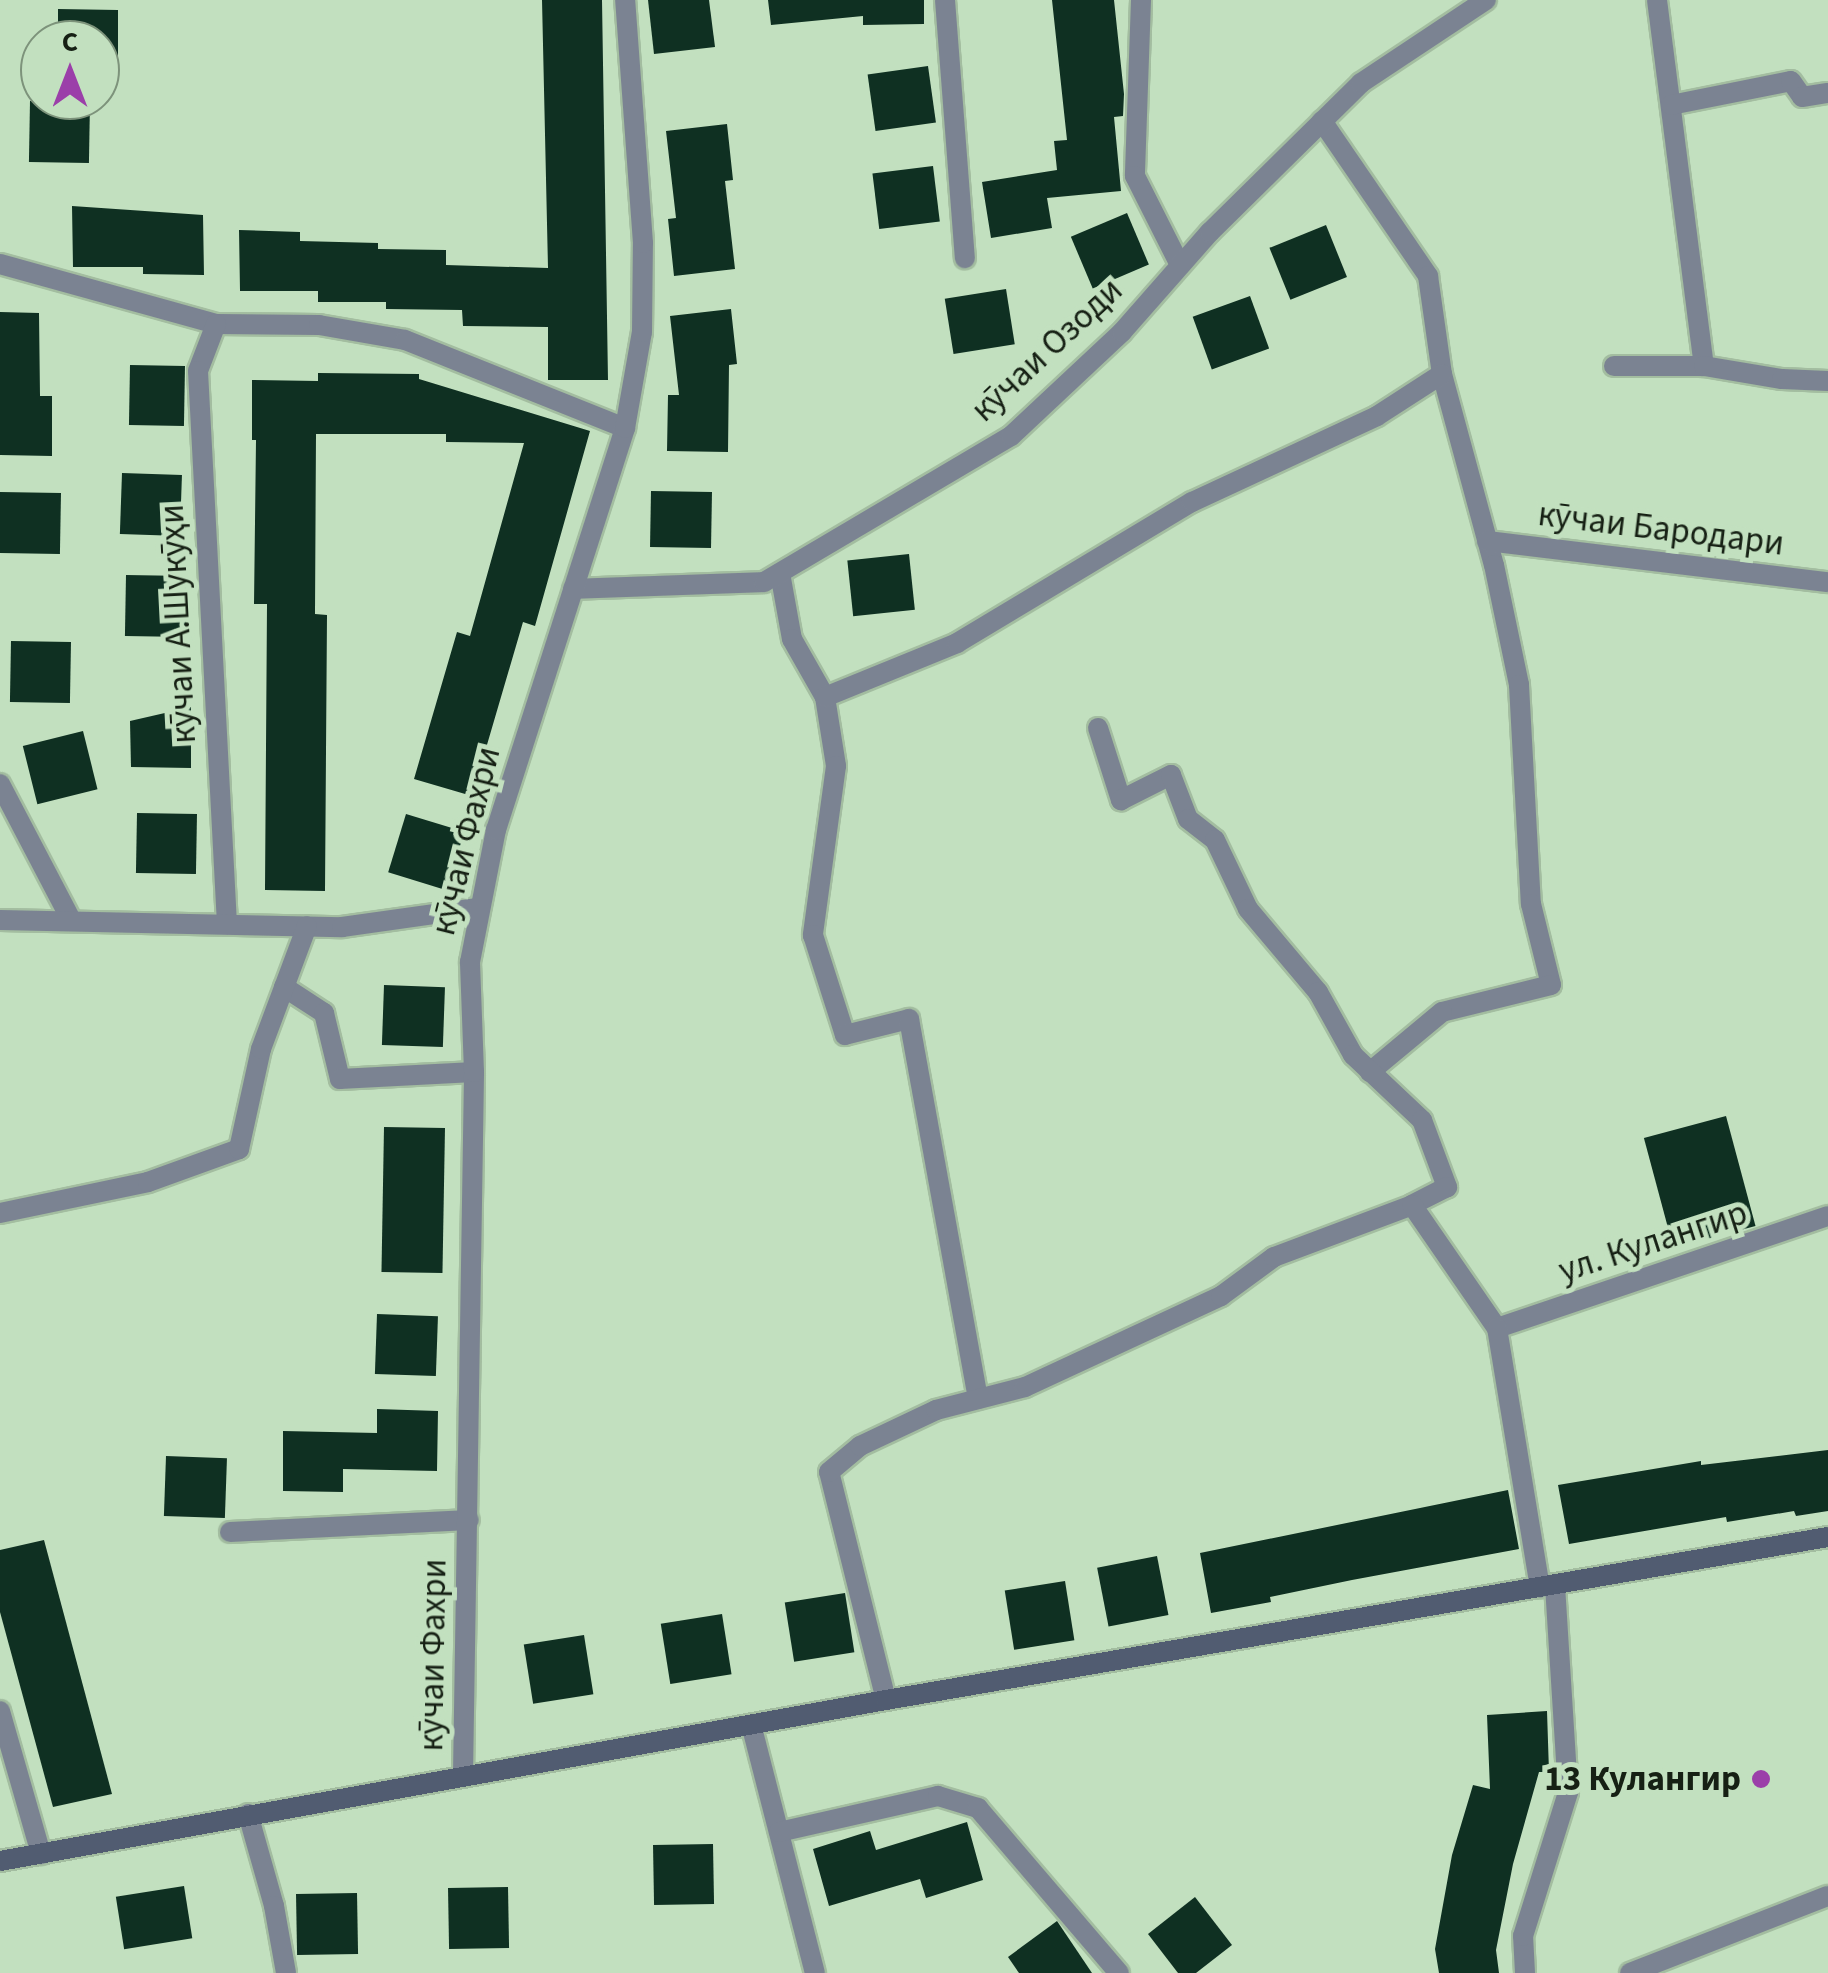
<!DOCTYPE html>
<meta charset="utf-8">
<style>
body{margin:0}
#map{position:relative;width:1828px;height:1973px;overflow:hidden;background:#c2e0bf;font-family:"Source Sans 3",sans-serif}
div>[style]{position:absolute}
.building>*{inset:0;background:#0f3022;transform-origin:0 0}
.roads{filter:drop-shadow(2px 0 #a3bda0) drop-shadow(-2px 0 #a3bda0) drop-shadow(0 2px #a3bda0) drop-shadow(0 -2px #a3bda0)}
.minor>*{height:20px;margin:-10px;padding:0 10px;transform-origin:10px;border-radius:10px;background:#7b8392}
.tertiary>*{height:20px;margin:-10px;padding:0 10px;transform-origin:10px;border-radius:10px;background:#7b8392}
.secondary>*{height:20px;margin:-10px;padding:0 10px;transform-origin:10px;border-radius:10px;background:#515c71}
.dots>*{width:28px;height:28px;translate:-50% -50%;box-sizing:border-box;border:5px solid #c2e0bf;border-radius:50%}
span{translate:-50% -50%;white-space:nowrap;text-align:center;line-height:1.15;-webkit-text-stroke:10px #c2e0bf;paint-order:stroke}
.street-label{font-size:35px;color:#162014}
.poi-label{font-size:35px;color:#162014;font-weight:700}
.right{translate:-100% -50%;text-align:right}
.north{position:absolute;left:20px;top:20px;width:100px;height:100px;box-sizing:border-box;background:#c2e0bf;border:2px solid #7d937b;border-radius:50%;rotate:0deg;font-size:28px;font-weight:700;line-height:40px;text-align:center;color:#162014}
.north::after{content:'';display:block;margin:auto;width:35px;height:45px;background:#9b3fa9;clip-path:polygon(50% 0,100% 100%,50% 72%,0 100%)}
</style>
<div id="map">
<div class="building">
<i style="clip-path:polygon(542px 0,602px 0,608px 380px,548px 380px,548px 327px,463px 326px,462px 310px,386px 309px,386px 302px,318px 302px,318px 291px,240px 291px,239px 230px,300px 232px,300px 241px,378px 243px,378px 249px,446px 250px,446px 265px,548px 268px)"></i>
<i style="clip-path:polygon(648px 0,709px 0,715px 47px,654px 54px)"></i>
<i style="clip-path:polygon(768px 0,924px 0,924px 24px,863px 25px,863px 16px,771px 25px)"></i>
<i style="clip-path:polygon(1052px 0,1114px 0,1124px 94px,1123px 116px,1114px 117px,1121px 191px,1047px 198px,1052px 228px,991px 238px,982px 182px,1057px 170px,1054px 141px,1067px 140px)"></i>
<i style="clip-path:polygon(58px 9px,118px 10px,118px 70px,100px 69px,100px 40px,58px 40px)"></i>
<i style="left:928px;top:66px;width:57px;height:61px;rotate:82deg"></i>
<i style="left:30px;top:101px;width:60px;height:61px;rotate:1deg"></i>
<i style="clip-path:polygon(727px 124px,733px 180px,725px 181px,735px 269px,674px 276px,668px 219px,676px 218px,666px 131px)"></i>
<i style="left:933px;top:166px;width:56px;height:61px;rotate:83deg"></i>
<i style="clip-path:polygon(72px 206px,203px 215px,204px 275px,143px 274px,143px 267px,73px 267px)"></i>
<i style="left:1127px;top:213px;width:56px;height:61px;rotate:67deg"></i>
<i style="left:1326px;top:225px;width:56px;height:61px;rotate:68deg"></i>
<i style="left:1006px;top:289px;width:56px;height:62px;rotate:81deg"></i>
<i style="left:1250px;top:296px;width:56px;height:61px;rotate:70deg"></i>
<i style="clip-path:polygon(731px 309px,737px 364px,729px 365px,728px 452px,667px 451px,668px 395px,679px 395px,670px 316px)"></i>
<i style="clip-path:polygon(0 312px,39px 313px,40px 396px,52px 396px,52px 456px,0 455px)"></i>
<i style="left:130px;top:365px;width:55px;height:60px;rotate:1deg"></i>
<i style="clip-path:polygon(318px 373px,419px 374px,419px 379px,590px 431px,535px 626px,523px 622px,472px 796px,414px 779px,457px 632px,470px 636px,524px 443px,446px 442px,446px 434px,316px 434px,315px 614px,327px 615px,325px 891px,265px 890px,267px 604px,254px 604px,256px 440px,252px 440px,252px 380px,318px 381px)"></i>
<i style="left:122px;top:473px;width:60px;height:61px;rotate:2deg"></i>
<i style="left:651px;top:491px;width:61px;height:56px;rotate:1deg"></i>
<i style="left:0;top:492px;width:61px;height:61px;rotate:1deg"></i>
<i style="left:909px;top:554px;width:56px;height:62px;rotate:84deg"></i>
<i style="left:126px;top:575px;width:61px;height:61px;rotate:1deg"></i>
<i style="left:11px;top:641px;width:60px;height:61px;rotate:1deg"></i>
<i style="clip-path:polygon(191px 707px,191px 768px,131px 767px,130px 721px)"></i>
<i style="left:83px;top:731px;width:60px;height:62px;rotate:76deg"></i>
<i style="left:137px;top:813px;width:60px;height:60px;rotate:1deg"></i>
<i style="left:406px;top:814px;width:61px;height:61px;rotate:17deg"></i>
<i style="left:384px;top:985px;width:61px;height:60px;rotate:2deg"></i>
<i style="left:1726px;top:1116px;width:114px;height:85px;rotate:75deg"></i>
<i style="left:384px;top:1127px;width:61px;height:145px;rotate:1deg"></i>
<i style="left:377px;top:1314px;width:61px;height:60px;rotate:2deg"></i>
<i style="clip-path:polygon(377px 1409px,438px 1411px,437px 1471px,343px 1469px,343px 1492px,283px 1491px,283px 1431px,377px 1433px)"></i>
<i style="clip-path:polygon(1828px 1450px,1828px 1511px,1796px 1516px,1794px 1511px,1727px 1522px,1726px 1517px,1569px 1544px,1558px 1485px,1701px 1461px,1701px 1465px)"></i>
<i style="left:166px;top:1456px;width:61px;height:60px;rotate:2deg"></i>
<i style="clip-path:polygon(1508px 1490px,1519px 1549px,1352px 1580px,1270px 1597px,1271px 1602px,1211px 1613px,1200px 1553px)"></i>
<i style="clip-path:polygon(44px 1540px,112px 1794px,53px 1807px,0 1612px,0 1550px)"></i>
<i style="left:1157px;top:1556px;width:60px;height:61px;rotate:79deg"></i>
<i style="left:1065px;top:1581px;width:60px;height:61px;rotate:81deg"></i>
<i style="left:845px;top:1593px;width:60px;height:61px;rotate:81deg"></i>
<i style="left:722px;top:1614px;width:61px;height:62px;rotate:81deg"></i>
<i style="left:584px;top:1635px;width:60px;height:61px;rotate:81deg"></i>
<i style="clip-path:polygon(1547px 1711px,1549px 1772px,1539px 1772px,1513px 1864px,1496px 1950px,1499px 1973px,1439px 1973px,1435px 1949px,1452px 1855px,1473px 1785px,1490px 1789px,1487px 1715px)"></i>
<i style="clip-path:polygon(967px 1822px,983px 1880px,926px 1898px,920px 1879px,829px 1906px,813px 1849px,870px 1831px,876px 1850px)"></i>
<i style="left:713px;top:1844px;width:60px;height:60px;rotate:89deg"></i>
<i style="left:184px;top:1886px;width:53px;height:69px;rotate:81deg"></i>
<i style="left:508px;top:1887px;width:61px;height:60px;rotate:89deg"></i>
<i style="left:357px;top:1893px;width:61px;height:61px;rotate:89deg"></i>
<i style="clip-path:polygon(1195px 1897px,1232px 1945px,1196px 1973px,1178px 1973px,1148px 1934px)"></i>
<i style="clip-path:polygon(1057px 1921px,1092px 1973px,1019px 1973px,1008px 1957px)"></i>
</div>
<div class="roads">
<div class="minor">
<i style="left:945px;top:0;width:259px;rotate:85.6deg"></i>
<i style="left:1141px;top:0;width:176px;rotate:92deg"></i>
<i style="left:1135px;top:176px;width:100px;rotate:63.2deg"></i>
<i style="left:1657px;top:0;width:369px;rotate:82.7deg"></i>
<i style="left:1671px;top:105px;width:122px;rotate:-11.3deg"></i>
<i style="left:1791px;top:81px;width:19px;rotate:55deg"></i>
<i style="left:1802px;top:97px;width:26px;rotate:-9deg"></i>
<i style="left:1322px;top:121px;width:188px;rotate:55.6deg"></i>
<i style="left:1428px;top:276px;width:99px;rotate:81.9deg"></i>
<i style="left:1442px;top:374px;width:198px;rotate:74.8deg"></i>
<i style="left:1494px;top:565px;width:123px;rotate:78.2deg"></i>
<i style="left:1519px;top:685px;width:219px;rotate:86.9deg"></i>
<i style="left:1531px;top:904px;width:83px;rotate:76.1deg"></i>
<i style="left:1551px;top:985px;width:112px;rotate:166.1deg"></i>
<i style="left:1442px;top:1012px;width:94px;rotate:140.2deg"></i>
<i style="left:0;top:264px;width:224px;rotate:15.5deg"></i>
<i style="left:216px;top:324px;width:103px;rotate:0.6deg"></i>
<i style="left:319px;top:325px;width:87px;rotate:9.9deg"></i>
<i style="left:405px;top:340px;width:237px;rotate:21.8deg"></i>
<i style="left:216px;top:324px;width:50px;rotate:111deg"></i>
<i style="left:198px;top:371px;width:554px;rotate:87deg"></i>
<i style="left:1614px;top:366px;width:90px"></i>
<i style="left:1704px;top:366px;width:79px;rotate:9.5deg"></i>
<i style="left:1782px;top:379px;width:46px;rotate:2.5deg"></i>
<i style="left:1487px;top:541px;width:343px;rotate:6.9deg"></i>
<i style="left:780px;top:573px;width:67px;rotate:79.7deg"></i>
<i style="left:792px;top:639px;width:67px;rotate:60.4deg"></i>
<i style="left:825px;top:697px;width:70px;rotate:80.9deg"></i>
<i style="left:836px;top:766px;width:171px;rotate:97.8deg"></i>
<i style="left:813px;top:935px;width:105px;rotate:72.3deg"></i>
<i style="left:845px;top:1035px;width:66px;rotate:-14deg"></i>
<i style="left:909px;top:1019px;width:386px;rotate:79.7deg"></i>
<i style="left:573px;top:589px;width:191px;rotate:-2.1deg"></i>
<i style="left:764px;top:582px;width:287px;rotate:-30.6deg"></i>
<i style="left:1011px;top:436px;width:152px;rotate:-43.1deg"></i>
<i style="left:1122px;top:332px;width:133px;rotate:-48.7deg"></i>
<i style="left:1210px;top:232px;width:212px;rotate:-44.6deg"></i>
<i style="left:1361px;top:83px;width:150px;rotate:-33.6deg"></i>
<i style="left:825px;top:697px;width:143px;rotate:-22.2deg"></i>
<i style="left:957px;top:643px;width:274px;rotate:-31deg"></i>
<i style="left:1192px;top:502px;width:204px;rotate:-24.9deg"></i>
<i style="left:1377px;top:416px;width:77px;rotate:-32.9deg"></i>
<i style="left:1098px;top:728px;width:76px;rotate:72.3deg"></i>
<i style="left:1121px;top:800px;width:56px;rotate:-26.6deg"></i>
<i style="left:1171px;top:775px;width:47px;rotate:68.9deg"></i>
<i style="left:1188px;top:819px;width:34px;rotate:38deg"></i>
<i style="left:1215px;top:840px;width:76px;rotate:64.4deg"></i>
<i style="left:1248px;top:909px;width:109px;rotate:49.9deg"></i>
<i style="left:1318px;top:992px;width:72px;rotate:60.9deg"></i>
<i style="left:1353px;top:1055px;width:95px;rotate:43.3deg"></i>
<i style="left:1422px;top:1120px;width:72px;rotate:69.5deg"></i>
<i style="left:1447px;top:1187px;width:39px;rotate:153deg"></i>
<i style="left:0;top:784px;width:153px;rotate:62.4deg"></i>
<i style="left:0;top:920px;width:342px;rotate:1.2deg"></i>
<i style="left:342px;top:927px;width:137px;rotate:-8deg"></i>
<i style="left:284px;top:987px;width:48px;rotate:33deg"></i>
<i style="left:324px;top:1013px;width:68px;rotate:76.4deg"></i>
<i style="left:340px;top:1079px;width:134px;rotate:-3deg"></i>
<i style="left:0;top:1213px;width:151px;rotate:-11.8deg"></i>
<i style="left:148px;top:1182px;width:97px;rotate:-19.9deg"></i>
<i style="left:239px;top:1149px;width:102px;rotate:-77.6deg"></i>
<i style="left:261px;top:1049px;width:131px;rotate:-69.5deg"></i>
<i style="left:1497px;top:1328px;width:349px;rotate:-18.7deg"></i>
<i style="left:230px;top:1532px;width:239px;rotate:-2.9deg"></i>
<i style="left:886px;top:1700px;width:235px;rotate:-104deg"></i>
<i style="left:829px;top:1472px;width:40px;rotate:-40deg"></i>
<i style="left:860px;top:1446px;width:84px;rotate:-25.3deg"></i>
<i style="left:936px;top:1410px;width:92px;rotate:-14.5deg"></i>
<i style="left:1025px;top:1387px;width:216px;rotate:-24.9deg"></i>
<i style="left:1221px;top:1296px;width:66px;rotate:-36.3deg"></i>
<i style="left:1274px;top:1257px;width:147px;rotate:-20.6deg"></i>
<i style="left:1412px;top:1205px;width:150px;rotate:55.4deg"></i>
<i style="left:1497px;top:1328px;width:263px;rotate:80.6deg"></i>
<i style="left:0;top:1711px;width:149px;rotate:74deg"></i>
<i style="left:752px;top:1728px;width:253px;rotate:75.6deg"></i>
<i style="left:248px;top:1814px;width:96px;rotate:74.2deg"></i>
<i style="left:274px;top:1906px;width:68px;rotate:79.8deg"></i>
<i style="left:779px;top:1832px;width:163px;rotate:-12.8deg"></i>
<i style="left:938px;top:1796px;width:42px;rotate:16.7deg"></i>
<i style="left:978px;top:1808px;width:217px;rotate:49.5deg"></i>
<i style="left:1525px;top:1973px;width:37px;rotate:-93deg"></i>
<i style="left:1523px;top:1936px;width:151px;rotate:-72.6deg"></i>
<i style="left:1568px;top:1792px;width:208px;rotate:-93.6deg"></i>
<i style="left:1630px;top:1973px;width:212px;rotate:-21.3deg"></i>
</div>
<div class="tertiary">
<i style="left:463px;top:1775px;width:703px;rotate:-89.1deg"></i>
<i style="left:474px;top:1072px;width:110px;rotate:-92.1deg"></i>
<i style="left:470px;top:962px;width:135px;rotate:-78.9deg"></i>
<i style="left:496px;top:830px;width:422px;rotate:-72.2deg"></i>
<i style="left:625px;top:428px;width:97px;rotate:-80deg"></i>
<i style="left:642px;top:332px;width:89px;rotate:-89.4deg"></i>
<i style="left:643px;top:243px;width:244px;rotate:-94.2deg"></i>
</div>
<div class="secondary">
<i style="left:0;top:1861px;width:901px;rotate:-10.3deg"></i>
<i style="left:886px;top:1700px;width:956px;rotate:-9.82deg"></i>
</div>
</div>
<div class="dots">
<i style="left:1761px;top:1779px;background:#9b3fa9"></i>
</div>
<div class="street-label">
<span style="left:1047px;top:350px;rotate:-43deg">кӯчаи Озоди</span>
<span style="left:1661px;top:529px;rotate:7deg">кӯчаи Бародари</span>
<span style="left:178px;top:624px;rotate:-93deg">кӯчаи А.Шукӯҳи</span>
<span style="left:466px;top:841px;rotate:-76deg">кӯчаи Фахри</span>
<span style="left:1653px;top:1242px;rotate:-18deg">ул. Кулангир</span>
<span style="left:433px;top:1655px;rotate:-89deg">кӯчаи Фахри</span>
</div>
<div class="poi-label">
<span class="right" style="left:1741px;top:1779px">13 Кулангир</span>
</div>
<div class="north">С</div>
</div>
